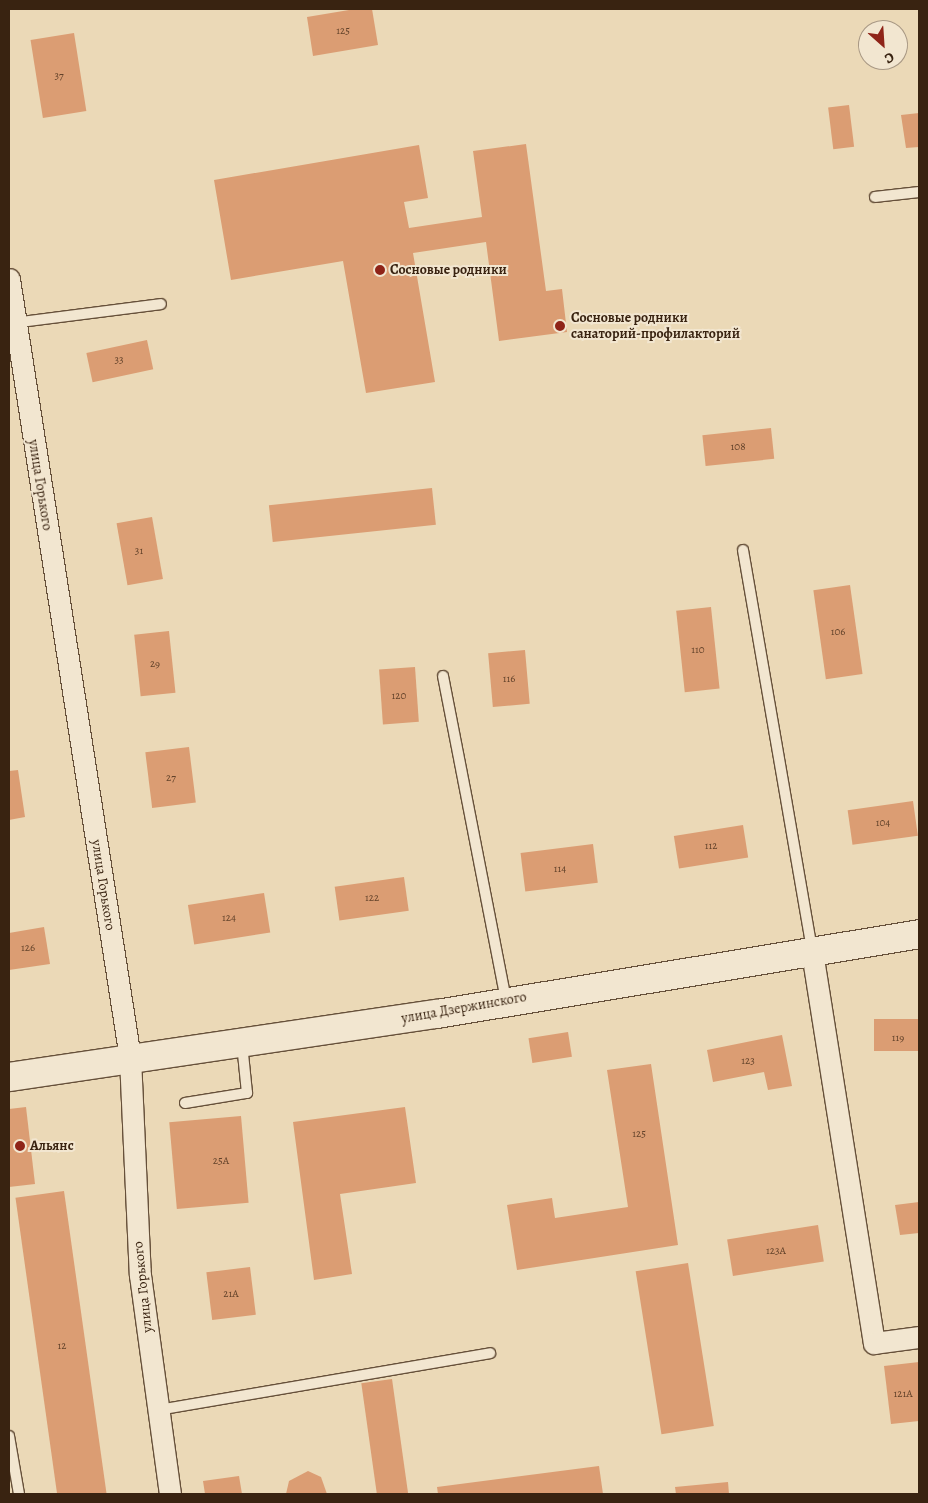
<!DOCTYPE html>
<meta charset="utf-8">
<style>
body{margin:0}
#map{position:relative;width:928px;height:1503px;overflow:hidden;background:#ebd9b7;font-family:Alegreya,serif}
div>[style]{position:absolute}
.building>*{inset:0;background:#db9d73;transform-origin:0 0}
.roads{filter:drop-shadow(1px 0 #66503a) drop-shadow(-1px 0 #66503a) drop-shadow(0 1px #66503a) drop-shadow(0 -1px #66503a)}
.lane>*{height:10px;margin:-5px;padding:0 5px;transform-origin:5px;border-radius:5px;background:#f2e6d0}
.street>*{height:21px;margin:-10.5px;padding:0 10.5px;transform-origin:10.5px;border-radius:10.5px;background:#f2e6d0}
.secondary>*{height:28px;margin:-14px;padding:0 14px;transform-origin:14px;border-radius:14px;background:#f2e6d0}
.dots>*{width:14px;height:14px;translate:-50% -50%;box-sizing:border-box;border:2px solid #f2e6d0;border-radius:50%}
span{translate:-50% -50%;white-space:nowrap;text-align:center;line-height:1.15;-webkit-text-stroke:4px #f2e6d0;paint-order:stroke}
.number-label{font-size:11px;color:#62422a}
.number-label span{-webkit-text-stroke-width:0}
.poi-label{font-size:14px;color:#392311;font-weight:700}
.left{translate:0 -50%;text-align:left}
.street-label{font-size:14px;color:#392311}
.frame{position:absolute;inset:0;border:10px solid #392311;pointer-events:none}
.north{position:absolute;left:858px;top:20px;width:50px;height:50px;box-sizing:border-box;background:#f2e6d0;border:1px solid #a89884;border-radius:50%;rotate:154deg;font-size:14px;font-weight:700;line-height:20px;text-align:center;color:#392311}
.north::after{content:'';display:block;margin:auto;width:18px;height:22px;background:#8f2418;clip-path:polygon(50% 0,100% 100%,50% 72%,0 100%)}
</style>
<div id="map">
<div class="building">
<i style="clip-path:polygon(355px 9px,372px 9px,378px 45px,313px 56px,307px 17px)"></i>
<i style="left:74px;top:33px;width:79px;height:44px;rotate:81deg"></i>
<i style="left:849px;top:105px;width:42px;height:21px;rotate:83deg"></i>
<i style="clip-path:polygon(919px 113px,919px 147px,906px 148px,901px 115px)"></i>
<i style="clip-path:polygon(526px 144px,546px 291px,562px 289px,567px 332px,499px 341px,486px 242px,413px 253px,435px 382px,366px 393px,343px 261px,231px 280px,214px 180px,419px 145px,428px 198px,404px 202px,409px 228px,482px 217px,473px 151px)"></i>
<i style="left:147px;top:340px;width:30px;height:62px;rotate:78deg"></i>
<i style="left:771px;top:428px;width:31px;height:69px;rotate:84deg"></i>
<i style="left:432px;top:488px;width:37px;height:164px;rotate:84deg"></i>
<i style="left:152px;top:517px;width:63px;height:36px;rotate:80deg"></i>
<i style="left:850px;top:585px;width:90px;height:37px;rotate:82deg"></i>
<i style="left:711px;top:607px;width:82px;height:35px;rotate:84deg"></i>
<i style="left:169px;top:631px;width:62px;height:35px;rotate:84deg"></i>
<i style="left:525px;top:650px;width:54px;height:37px;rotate:85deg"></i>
<i style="left:415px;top:667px;width:55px;height:36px;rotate:86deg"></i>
<i style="left:189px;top:747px;width:56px;height:44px;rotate:83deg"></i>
<i style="clip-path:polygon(18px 770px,25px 817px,9px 820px,9px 771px)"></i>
<i style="left:913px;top:801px;width:35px;height:66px;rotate:82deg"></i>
<i style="left:743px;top:825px;width:33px;height:70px;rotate:81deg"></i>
<i style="left:593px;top:844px;width:39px;height:73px;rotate:83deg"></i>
<i style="left:404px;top:877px;width:34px;height:70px;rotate:82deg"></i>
<i style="left:264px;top:893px;width:40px;height:77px;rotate:81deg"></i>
<i style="clip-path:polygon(44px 927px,50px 964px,9px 970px,9px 933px)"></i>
<i style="left:919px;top:1019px;width:32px;height:45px;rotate:90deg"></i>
<i style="left:568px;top:1032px;width:25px;height:40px;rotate:81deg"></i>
<i style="clip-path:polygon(782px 1035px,792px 1086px,768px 1090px,764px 1072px,713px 1082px,707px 1050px)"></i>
<i style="clip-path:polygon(651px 1064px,678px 1245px,517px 1270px,507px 1205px,552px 1198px,555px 1218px,628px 1207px,607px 1070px)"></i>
<i style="clip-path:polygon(26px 1107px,35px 1184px,9px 1187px,9px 1109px)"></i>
<i style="clip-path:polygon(405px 1107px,416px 1183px,340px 1194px,352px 1274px,314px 1280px,293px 1122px)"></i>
<i style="left:241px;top:1116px;width:87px;height:72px;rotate:85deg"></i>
<i style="left:64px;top:1191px;width:306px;height:49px;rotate:82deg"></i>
<i style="clip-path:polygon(919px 1202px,919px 1233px,900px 1235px,895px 1205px)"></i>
<i style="left:818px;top:1225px;width:37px;height:92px;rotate:81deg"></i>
<i style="left:688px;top:1263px;width:165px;height:53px;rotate:81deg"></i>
<i style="left:250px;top:1267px;width:48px;height:44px;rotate:83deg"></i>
<i style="clip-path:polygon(919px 1362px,919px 1421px,891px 1424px,884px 1366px)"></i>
<i style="left:392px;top:1379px;width:116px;height:31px;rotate:82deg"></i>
<i style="clip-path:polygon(599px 1466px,603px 1494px,438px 1494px,437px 1487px)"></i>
<i style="clip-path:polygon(308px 1471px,321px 1477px,327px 1494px,286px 1494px,289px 1481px)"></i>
<i style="clip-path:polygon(239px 1476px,242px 1494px,205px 1494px,203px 1481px)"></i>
<i style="clip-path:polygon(728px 1482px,729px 1494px,676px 1494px,675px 1487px)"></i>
</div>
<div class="roads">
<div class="lane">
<i style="left:875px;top:197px;width:44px;rotate:-6.5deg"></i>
<i style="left:13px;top:323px;width:149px;rotate:-7.3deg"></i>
<i style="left:743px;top:550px;width:406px;rotate:80.2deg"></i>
<i style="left:443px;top:676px;width:331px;rotate:79deg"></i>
<i style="left:185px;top:1103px;width:63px;rotate:-9.2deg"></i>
<i style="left:247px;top:1093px;width:49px;rotate:-95.8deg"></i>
<i style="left:158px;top:1410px;width:337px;rotate:-9.7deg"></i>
<i style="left:9px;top:1436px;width:59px;rotate:80.2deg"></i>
</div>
<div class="street">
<i style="left:9px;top:279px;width:788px;rotate:81.17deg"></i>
<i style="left:130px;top:1058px;width:217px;rotate:87.4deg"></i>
<i style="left:140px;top:1275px;width:221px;rotate:82.2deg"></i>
<i style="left:812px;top:952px;width:396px;rotate:81deg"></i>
<i style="left:874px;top:1343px;width:45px;rotate:-7.6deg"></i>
</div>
<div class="secondary">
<i style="left:9px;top:1077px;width:433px;rotate:-8.4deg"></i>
<i style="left:437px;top:1014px;width:489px;rotate:-9.4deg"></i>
</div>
</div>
<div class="dots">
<i style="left:380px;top:270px;background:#8f2418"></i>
<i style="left:560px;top:326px;background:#8f2418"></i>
<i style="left:20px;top:1146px;background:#8f2418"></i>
</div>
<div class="number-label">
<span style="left:343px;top:31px">125</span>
<span style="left:59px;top:76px">37</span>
<span style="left:119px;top:360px">33</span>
<span style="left:738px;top:447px">108</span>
<span style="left:139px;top:551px">31</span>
<span style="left:838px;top:632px">106</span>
<span style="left:698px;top:650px">110</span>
<span style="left:155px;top:664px">29</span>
<span style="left:509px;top:679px">116</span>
<span style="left:399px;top:696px">120</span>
<span style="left:171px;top:778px">27</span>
<span style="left:883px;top:823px">104</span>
<span style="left:711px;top:846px">112</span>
<span style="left:560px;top:869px">114</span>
<span style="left:372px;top:898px">122</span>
<span style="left:229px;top:918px">124</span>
<span style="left:28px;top:948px">126</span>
<span style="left:898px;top:1038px">119</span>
<span style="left:748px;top:1061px">123</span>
<span style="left:639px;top:1134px">125</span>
<span style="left:221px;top:1161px">25А</span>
<span style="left:776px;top:1251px">123А</span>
<span style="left:231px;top:1294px">21А</span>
<span style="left:62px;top:1346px">12</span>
<span style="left:903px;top:1394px">121А</span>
</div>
<div class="poi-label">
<span class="left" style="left:390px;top:270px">Сосновые родники</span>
<span class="left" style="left:571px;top:326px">Сосновые родники<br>санаторий-профилакторий</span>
<span class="left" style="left:30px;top:1146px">Альянс</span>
</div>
<div class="street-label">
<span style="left:40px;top:485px;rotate:81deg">улица Горького</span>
<span style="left:103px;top:885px;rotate:81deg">улица Горького</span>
<span style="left:464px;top:1008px;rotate:-10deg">улица Дзержинского</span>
<span style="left:143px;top:1287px;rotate:-96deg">улица Горького</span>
</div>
<div class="frame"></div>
<div class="north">С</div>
</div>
